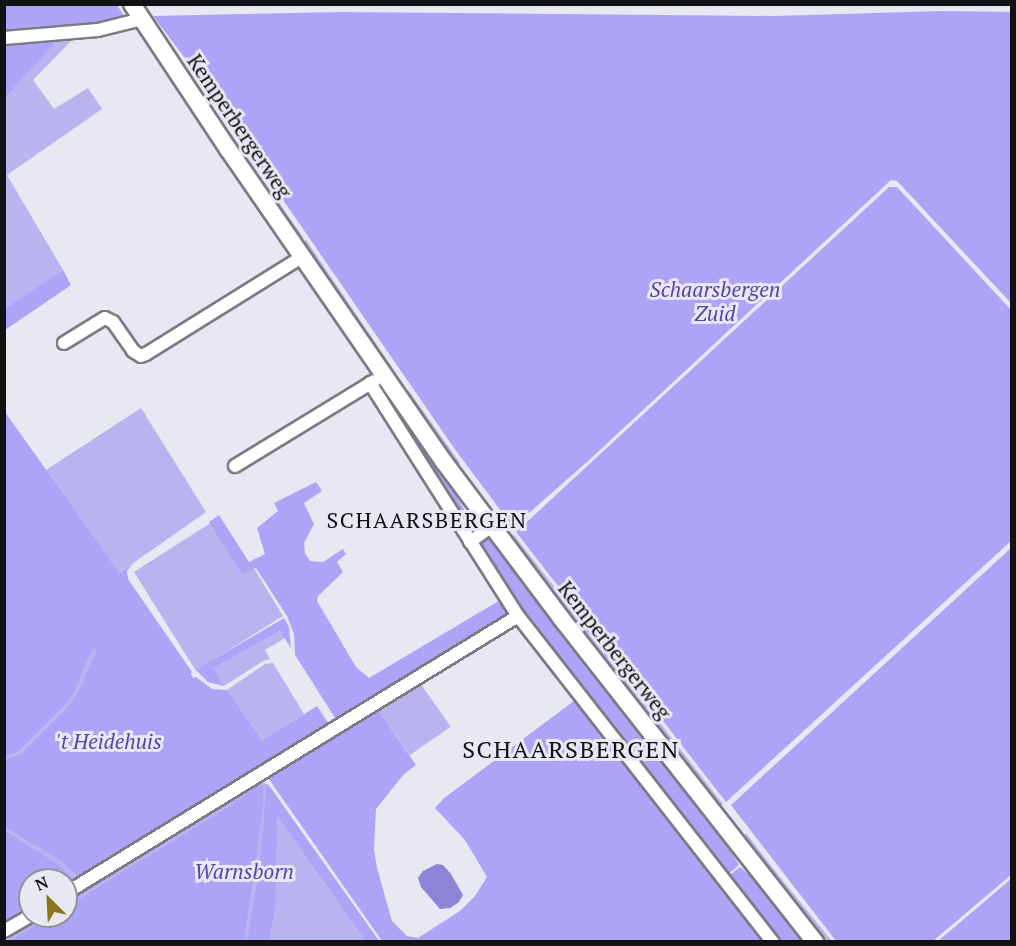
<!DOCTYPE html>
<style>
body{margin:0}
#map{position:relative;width:1016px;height:946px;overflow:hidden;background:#e8e8f2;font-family:"PT Serif",serif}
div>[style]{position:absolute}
.green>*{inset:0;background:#b8b4f0;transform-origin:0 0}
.forest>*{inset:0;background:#aba4f7}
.water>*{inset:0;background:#8c84d5}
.roads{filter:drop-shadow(2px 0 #7b7b83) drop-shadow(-2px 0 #7b7b83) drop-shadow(0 2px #7b7b83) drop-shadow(0 -2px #7b7b83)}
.street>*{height:12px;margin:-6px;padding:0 6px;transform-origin:6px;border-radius:6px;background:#fff}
.secondary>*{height:16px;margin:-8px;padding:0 8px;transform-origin:8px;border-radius:8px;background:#fff}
span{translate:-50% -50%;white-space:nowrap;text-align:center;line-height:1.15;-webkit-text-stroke:6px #e8e8f2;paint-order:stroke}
.street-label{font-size:21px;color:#121215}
.park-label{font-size:21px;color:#5645a5;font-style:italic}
.neighbourhood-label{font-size:22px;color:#121215;letter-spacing:1.5px}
.quarter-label{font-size:24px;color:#121215;letter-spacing:1.5px}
.frame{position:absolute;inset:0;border:6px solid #121215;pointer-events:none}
.north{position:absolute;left:18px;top:868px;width:60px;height:60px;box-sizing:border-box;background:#e8e8f2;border:2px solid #92929a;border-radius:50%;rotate:336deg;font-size:16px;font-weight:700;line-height:24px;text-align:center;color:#121215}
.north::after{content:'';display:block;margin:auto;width:21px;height:27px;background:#8a7518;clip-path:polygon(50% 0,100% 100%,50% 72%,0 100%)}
</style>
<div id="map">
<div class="green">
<i style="clip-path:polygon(76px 36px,33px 80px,54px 109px,88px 88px,102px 109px,7px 175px,63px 270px,5px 330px,5px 43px)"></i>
<i style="clip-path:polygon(163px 37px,303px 237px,297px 242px)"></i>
<i style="left:306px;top:240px;width:154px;height:9px;rotate:56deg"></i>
<i style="clip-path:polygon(409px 391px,460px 463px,456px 465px,403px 395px)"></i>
<i style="clip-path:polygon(141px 408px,206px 512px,119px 573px,260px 771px,66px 890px,66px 880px,30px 880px,4px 927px,4px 412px,46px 470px)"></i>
<i style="clip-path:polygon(212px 522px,243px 571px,252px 565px,283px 616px,196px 671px,134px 572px)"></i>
<i style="clip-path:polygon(514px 535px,723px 804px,719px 808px,507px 540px)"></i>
<i style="clip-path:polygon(280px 631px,285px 638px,265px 650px,270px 659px,263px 661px,224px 686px,212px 668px)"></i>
<i style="clip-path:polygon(273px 663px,304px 714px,262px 740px,227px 690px,265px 664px)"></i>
<i style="left:418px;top:680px;width:57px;height:50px;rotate:55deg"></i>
<i style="clip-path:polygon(256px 781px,267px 784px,379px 941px,5px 942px,37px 916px,66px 916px,66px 898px)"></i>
<i style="clip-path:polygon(746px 833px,779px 876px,832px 941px,822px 941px,763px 868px,743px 836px)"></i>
</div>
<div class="forest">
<i style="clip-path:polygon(35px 4px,117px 5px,126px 19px,113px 23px,5px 36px,4px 6px)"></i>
<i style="clip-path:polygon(941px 11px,1011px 12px,1011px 303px,897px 181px,891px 180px,587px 462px,513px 527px,454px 448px,188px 62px,153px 16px,342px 12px,776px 16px)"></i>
<i style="clip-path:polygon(56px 36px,54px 44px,5px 97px,5px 41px)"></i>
<i style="clip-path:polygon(889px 187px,897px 187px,1011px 310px,1011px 541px,726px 802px,516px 532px)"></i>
<i style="clip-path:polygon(63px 270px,71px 285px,5px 330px,5px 309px)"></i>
<i style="clip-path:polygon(381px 387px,439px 465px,465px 511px,458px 516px)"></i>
<i style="clip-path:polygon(5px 412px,119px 573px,133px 564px,127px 571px,128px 579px,192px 672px,190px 674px,193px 678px,196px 677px,212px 689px,227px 690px,262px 740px,317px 706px,330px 726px,82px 880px,61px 861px,5px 827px,5px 760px,21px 754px,68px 707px,79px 691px,97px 650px,94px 648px,84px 665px,76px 689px,65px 705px,19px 751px,5px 756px)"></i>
<i style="clip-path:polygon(316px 482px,322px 491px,304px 503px,314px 524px,304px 543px,305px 553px,310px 561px,323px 562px,343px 549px,346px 554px,337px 562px,343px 572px,318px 596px,317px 601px,356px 667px,369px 678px,502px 599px,512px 613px,337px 721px,295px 655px,294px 634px,287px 616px,256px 568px,242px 574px,209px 522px,219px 515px,249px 562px,265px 554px,257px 528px,278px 511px,274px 503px)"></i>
<i style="clip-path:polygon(487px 537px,493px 538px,715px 824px,739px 865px,726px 876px,521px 614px,477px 547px,479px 541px)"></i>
<i style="clip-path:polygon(1011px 548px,1011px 875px,933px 941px,836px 941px,731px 805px)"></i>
<i style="clip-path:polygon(284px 618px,289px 627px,291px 648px,280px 631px,213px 668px,224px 686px,208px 682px,196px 670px)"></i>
<i style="clip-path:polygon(578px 698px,769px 941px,382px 941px,266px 775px,376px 707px,416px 765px,404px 774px,376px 809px,374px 849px,377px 868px,392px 921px,407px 936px,418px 938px,460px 911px,475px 896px,487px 877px,465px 840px,435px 808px,443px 799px)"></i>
<i style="clip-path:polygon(257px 783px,228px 804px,66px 904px,66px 897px)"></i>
<i style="clip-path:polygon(267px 783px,273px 791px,379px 941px,366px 941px,277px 815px,275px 907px,269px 941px,247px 941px,258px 879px)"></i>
<i style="clip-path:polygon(257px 786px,263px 786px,263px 809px,244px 941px,10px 941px,51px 916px,66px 916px,66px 907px,230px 806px)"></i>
<i style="clip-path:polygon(5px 831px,59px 865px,77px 883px,66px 890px,66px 880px,30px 880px,30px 912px,5px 928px)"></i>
<i style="clip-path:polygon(740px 867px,769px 892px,808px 941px,778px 941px,727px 877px)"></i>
<i style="clip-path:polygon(1011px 879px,1011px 941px,938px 941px,957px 925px)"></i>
</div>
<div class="water">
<i style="clip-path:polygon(437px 864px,443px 865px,451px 874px,463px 895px,459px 902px,450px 908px,440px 909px,421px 887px,418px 878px,423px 871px)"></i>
</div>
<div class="roads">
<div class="street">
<i style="left:4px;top:38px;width:94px;rotate:-4.9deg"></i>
<i style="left:98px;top:30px;width:45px;rotate:-14deg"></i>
<i style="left:64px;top:343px;width:48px;rotate:-31.4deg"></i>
<i style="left:105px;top:318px;width:9px;rotate:27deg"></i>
<i style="left:113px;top:322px;width:35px;rotate:55deg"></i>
<i style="left:133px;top:351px;width:9px;rotate:32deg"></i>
<i style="left:141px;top:356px;width:5px;rotate:-22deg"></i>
<i style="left:146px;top:354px;width:184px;rotate:-31.9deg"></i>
<i style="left:370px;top:383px;width:276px;rotate:57.6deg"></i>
<i style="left:518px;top:616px;width:414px;rotate:52deg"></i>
<i style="left:235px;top:466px;width:163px;rotate:-31.4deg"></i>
<i style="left:470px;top:542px;width:26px;rotate:-36deg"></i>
<i style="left:66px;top:893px;width:530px;rotate:-31.5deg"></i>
<i style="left:4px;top:931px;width:30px;rotate:-30deg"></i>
</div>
<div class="secondary">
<i style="left:132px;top:4px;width:174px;rotate:56.5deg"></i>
<i style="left:228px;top:149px;width:380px;rotate:55.4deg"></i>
<i style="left:444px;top:462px;width:195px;rotate:53.1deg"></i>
<i style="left:561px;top:618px;width:412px;rotate:51.9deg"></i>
</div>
</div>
<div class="street-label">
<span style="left:240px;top:126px;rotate:56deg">Kemperbergerweg</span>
<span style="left:615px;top:650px;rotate:52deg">Kemperbergerweg</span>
</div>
<div class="park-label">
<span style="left:715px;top:301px">Schaarsbergen<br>Zuid</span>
<span style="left:109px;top:741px">'t Heidehuis</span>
<span style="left:244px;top:871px">Warnsborn</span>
</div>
<div class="neighbourhood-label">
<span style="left:427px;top:520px">SCHAARSBERGEN</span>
</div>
<div class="quarter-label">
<span style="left:571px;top:750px">SCHAARSBERGEN</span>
</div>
<div class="frame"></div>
<div class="north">N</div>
</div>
